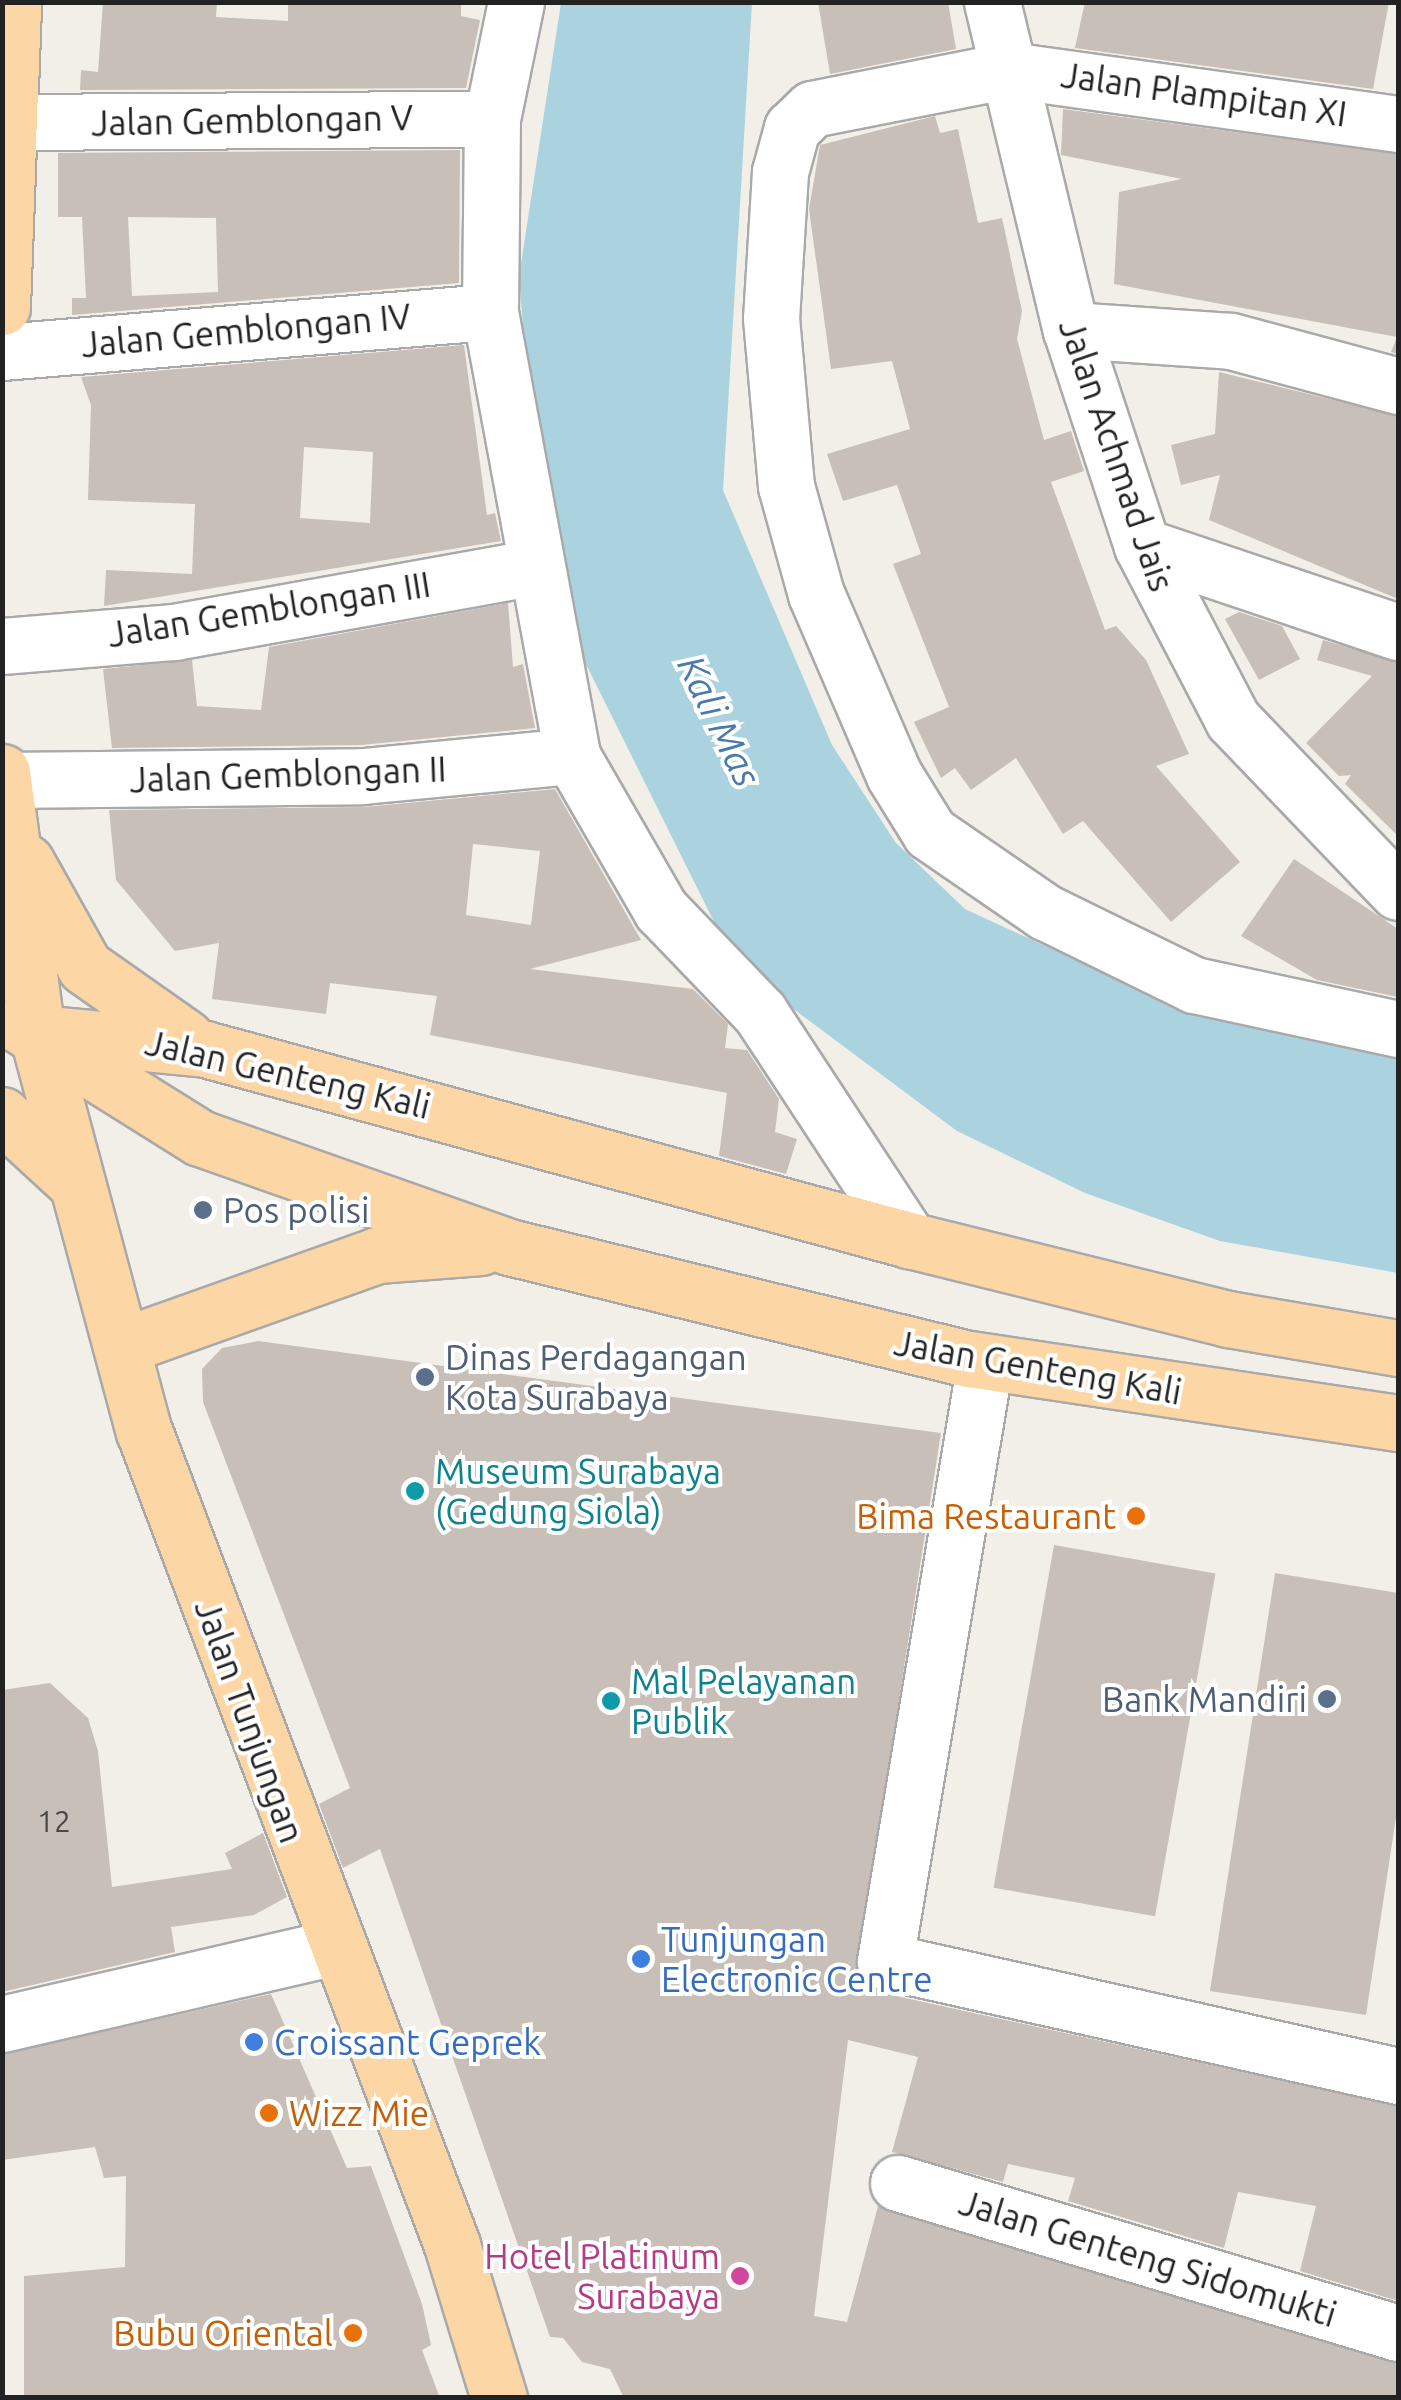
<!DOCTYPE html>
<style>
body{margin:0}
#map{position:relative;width:1401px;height:2400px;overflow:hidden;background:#f2efe9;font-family:Ubuntu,sans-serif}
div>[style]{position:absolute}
.water>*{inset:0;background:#aad3df}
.building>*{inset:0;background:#c7bfb8;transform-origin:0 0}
.roads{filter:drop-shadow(2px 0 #a9a9a9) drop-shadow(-2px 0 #a9a9a9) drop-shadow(0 2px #a9a9a9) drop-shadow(0 -2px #a9a9a9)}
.minor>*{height:55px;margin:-27.5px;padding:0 27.5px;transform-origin:27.5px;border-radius:27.5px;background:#fff}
.major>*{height:55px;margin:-27.5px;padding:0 27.5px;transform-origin:27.5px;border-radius:27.5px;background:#fcd6a4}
.dots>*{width:28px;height:28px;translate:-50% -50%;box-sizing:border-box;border:5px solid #fff;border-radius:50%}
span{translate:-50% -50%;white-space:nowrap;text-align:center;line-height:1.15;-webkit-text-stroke:8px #fff;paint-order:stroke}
.number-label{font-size:30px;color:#4b4948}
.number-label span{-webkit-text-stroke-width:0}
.street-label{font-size:35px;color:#222}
.service-label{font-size:35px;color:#4e5e75}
.left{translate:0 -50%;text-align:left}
.right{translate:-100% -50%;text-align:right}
.culture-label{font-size:35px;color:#0d838f}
.food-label{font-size:35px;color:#c56008}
.shop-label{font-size:35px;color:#366cbe}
.hotel-label{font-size:35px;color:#b23c85}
.water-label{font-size:38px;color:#4a7aab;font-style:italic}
.frame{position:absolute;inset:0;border:5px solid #222;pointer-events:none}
</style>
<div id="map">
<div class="water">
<i style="clip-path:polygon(561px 3px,752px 3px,723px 490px,832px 745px,896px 843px,965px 909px,1188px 1012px,1398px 1050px,1398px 1273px,1220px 1241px,1085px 1193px,957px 1131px,736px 966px,568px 628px,531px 422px,519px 277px)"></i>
</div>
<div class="building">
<i style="clip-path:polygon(103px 2px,217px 2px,216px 17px,288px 21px,288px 2px,461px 2px,461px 16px,480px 20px,466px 88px,80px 90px,81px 70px,98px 72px)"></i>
<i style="clip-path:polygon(818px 2px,948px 2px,956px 49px,830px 74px)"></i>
<i style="clip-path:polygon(1085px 2px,1389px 2px,1373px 89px,1075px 48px)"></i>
<i style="clip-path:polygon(1063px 109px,1398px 154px,1398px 354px,1391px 352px,1397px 337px,1114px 284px,1119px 192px,1182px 179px,1061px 155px)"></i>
<i style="clip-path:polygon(935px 116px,940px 133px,958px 129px,978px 223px,1002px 218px,1022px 311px,1017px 339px,1044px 440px,1071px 431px,1084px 471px,1051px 482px,1105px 630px,1116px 626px,1146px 660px,1189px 754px,1156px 766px,1240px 862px,1171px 922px,1083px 821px,1063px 834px,1016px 758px,971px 790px,955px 768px,941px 778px,914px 722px,949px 707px,893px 564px,921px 554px,897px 485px,843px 501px,827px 454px,910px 429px,892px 361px,831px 369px,809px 209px,820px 145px)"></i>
<i style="clip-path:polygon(evenodd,460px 150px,459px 283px,72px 315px,72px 298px,86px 298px,82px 217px,58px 217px,58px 153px,460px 150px,128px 217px,216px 218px,218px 292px,132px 296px,128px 217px)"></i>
<i style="clip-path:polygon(evenodd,464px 345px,487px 515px,495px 513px,501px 541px,104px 606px,106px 570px,192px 574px,195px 504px,88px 500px,91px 405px,81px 377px,464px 345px,304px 447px,373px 452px,370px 523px,300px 518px,304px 447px)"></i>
<i style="clip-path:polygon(1219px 372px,1398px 416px,1398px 599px,1209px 520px,1220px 475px,1181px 485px,1171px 445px,1215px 434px)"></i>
<i style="clip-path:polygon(508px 603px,513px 667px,523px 664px,535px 728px,361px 745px,112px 748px,103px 669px,192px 660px,197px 706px,261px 710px,269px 647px)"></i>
<i style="clip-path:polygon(1239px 612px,1282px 626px,1300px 659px,1259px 680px,1225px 619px)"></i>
<i style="clip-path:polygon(1323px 640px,1398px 662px,1398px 836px,1345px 784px,1351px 775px,1339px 776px,1306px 743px,1372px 676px,1317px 660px)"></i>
<i style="clip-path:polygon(evenodd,555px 789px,641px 940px,530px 969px,693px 989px,728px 1024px,725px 1048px,747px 1050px,779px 1099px,775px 1132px,797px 1139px,786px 1174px,719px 1156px,727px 1093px,430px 1035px,437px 996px,330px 983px,326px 1014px,212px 999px,219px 943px,175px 951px,116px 880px,109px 810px,364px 807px,555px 789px,473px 844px,540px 851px,531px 925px,466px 915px,473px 844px)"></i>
<i style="clip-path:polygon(1294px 859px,1398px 929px,1398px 997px,1317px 980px,1241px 936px)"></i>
<i style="clip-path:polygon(258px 1341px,941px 1433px,856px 1972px,878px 1992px,1398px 2106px,1398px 2301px,1300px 2271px,1316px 2206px,1238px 2192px,1224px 2248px,1068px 2201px,1075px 2178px,1008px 2164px,1003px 2182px,892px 2152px,918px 2057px,848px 2040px,814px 2316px,847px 2322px,878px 2206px,1398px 2363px,1398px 2398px,624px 2398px,610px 2369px,582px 2362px,563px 2338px,550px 2337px,380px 1849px,343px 1868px,319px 1804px,350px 1788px,203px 1402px,202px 1369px,222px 1348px)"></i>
<i style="left:1054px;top:1545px;width:164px;height:348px;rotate:10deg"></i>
<i style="clip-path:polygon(1275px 1573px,1398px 1593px,1398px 1804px,1366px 2015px,1210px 1991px)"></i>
<i style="clip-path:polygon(50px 1683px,88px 1718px,98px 1751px,112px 1887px,232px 1869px,225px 1853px,263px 1833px,287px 1897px,254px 1915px,171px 1927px,175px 1952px,2px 1992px,2px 1690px)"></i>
<i style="clip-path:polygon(271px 1994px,347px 2168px,371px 2166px,422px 2304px,431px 2345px,422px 2350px,440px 2398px,24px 2398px,24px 2276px,125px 2267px,126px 2176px,104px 2178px,95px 2147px,2px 2160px,2px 2054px)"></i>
</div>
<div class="roads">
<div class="minor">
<i style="left:516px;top:2px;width:119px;rotate:101.6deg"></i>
<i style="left:492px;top:119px;width:193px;rotate:90.6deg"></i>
<i style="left:490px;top:312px;width:452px;rotate:79.5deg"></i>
<i style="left:572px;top:756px;width:178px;rotate:60deg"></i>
<i style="left:661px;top:910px;width:143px;rotate:46.1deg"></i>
<i style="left:760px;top:1013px;width:272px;rotate:56.7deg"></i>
<i style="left:992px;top:2px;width:337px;rotate:76.5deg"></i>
<i style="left:1071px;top:330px;width:227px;rotate:71.8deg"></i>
<i style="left:1142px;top:546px;width:196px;rotate:62.4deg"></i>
<i style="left:1233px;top:720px;width:238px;rotate:46.2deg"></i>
<i style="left:12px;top:122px;width:480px;rotate:-0.4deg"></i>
<i style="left:1398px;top:124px;width:393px;rotate:-172.1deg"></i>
<i style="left:1009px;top:70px;width:201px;rotate:168.8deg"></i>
<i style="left:812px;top:109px;width:28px;rotate:136deg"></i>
<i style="left:792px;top:128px;width:46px;rotate:105.3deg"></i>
<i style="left:780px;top:172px;width:146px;rotate:93.5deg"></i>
<i style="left:771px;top:318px;width:169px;rotate:84.9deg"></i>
<i style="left:786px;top:486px;width:112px;rotate:74.5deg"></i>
<i style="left:816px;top:594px;width:197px;rotate:66.7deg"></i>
<i style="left:894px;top:775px;width:68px;rotate:58.2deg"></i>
<i style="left:930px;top:833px;width:140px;rotate:34.5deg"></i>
<i style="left:1045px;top:912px;width:166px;rotate:26.1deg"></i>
<i style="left:1194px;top:985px;width:209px;rotate:12.2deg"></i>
<i style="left:1071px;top:330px;width:160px;rotate:3.9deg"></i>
<i style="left:1231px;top:341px;width:173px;rotate:15.1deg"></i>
<i style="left:2px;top:352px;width:490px;rotate:-4.7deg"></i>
<i style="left:1142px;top:546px;width:270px;rotate:18.6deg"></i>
<i style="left:2px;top:646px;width:173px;rotate:-4.7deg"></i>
<i style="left:174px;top:632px;width:366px;rotate:-10.2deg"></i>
<i style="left:3px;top:780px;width:360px;rotate:-0.6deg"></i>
<i style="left:363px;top:776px;width:210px;rotate:-5.5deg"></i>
<i style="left:985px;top:1362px;width:607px;rotate:99.48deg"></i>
<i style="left:885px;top:1961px;width:526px;rotate:12.64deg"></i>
<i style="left:2px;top:2024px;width:339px;rotate:-13deg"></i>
<i style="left:898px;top:2183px;width:522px;rotate:16.7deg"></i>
</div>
<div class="major">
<i style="left:2px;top:307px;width:305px;rotate:-87.9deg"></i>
<i style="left:2px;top:772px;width:263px;rotate:82.4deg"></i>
<i style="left:37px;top:1033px;width:412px;rotate:75deg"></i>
<i style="left:144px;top:1431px;width:870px;rotate:69.27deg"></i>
<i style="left:452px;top:2245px;width:160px;rotate:72.9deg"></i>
<i style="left:26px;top:862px;width:120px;rotate:60.7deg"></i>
<i style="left:85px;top:967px;width:123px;rotate:35.1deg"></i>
<i style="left:19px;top:1025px;width:213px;rotate:32deg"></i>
<i style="left:200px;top:1138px;width:328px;rotate:19.4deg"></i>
<i style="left:509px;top:1247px;width:474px;rotate:13.7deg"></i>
<i style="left:970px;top:1359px;width:433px;rotate:8.5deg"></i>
<i style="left:40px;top:1033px;width:166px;rotate:5.5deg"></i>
<i style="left:205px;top:1049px;width:729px;rotate:15.18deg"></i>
<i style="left:909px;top:1240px;width:329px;rotate:13.9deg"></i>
<i style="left:1228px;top:1319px;width:172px;rotate:9.7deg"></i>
<i style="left:2px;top:1115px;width:100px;rotate:42.6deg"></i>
<i style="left:122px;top:1346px;width:271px;rotate:-19.6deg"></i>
<i style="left:377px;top:1255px;width:104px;rotate:-4.4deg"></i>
</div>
</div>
<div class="dots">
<i style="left:203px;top:1210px;background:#5c6f8a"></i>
<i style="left:425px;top:1377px;background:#5c6f8a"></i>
<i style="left:415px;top:1491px;background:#0f9aa8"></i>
<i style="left:1136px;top:1516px;background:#e8710a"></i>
<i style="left:1327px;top:1699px;background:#5c6f8a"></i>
<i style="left:611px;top:1701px;background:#0f9aa8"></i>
<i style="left:641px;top:1959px;background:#3f7fe0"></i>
<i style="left:254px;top:2042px;background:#3f7fe0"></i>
<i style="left:269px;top:2113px;background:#e8710a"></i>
<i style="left:740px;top:2276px;background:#d1479c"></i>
<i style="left:353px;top:2333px;background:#e8710a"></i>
</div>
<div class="number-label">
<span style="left:54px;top:1821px">12</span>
</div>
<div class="street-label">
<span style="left:1204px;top:94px;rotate:8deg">Jalan Plampitan XI</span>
<span style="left:252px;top:120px;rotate:-1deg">Jalan Gemblongan V</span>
<span style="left:246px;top:330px;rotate:-5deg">Jalan Gemblongan IV</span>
<span style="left:1117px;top:455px;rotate:71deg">Jalan Achmad Jais</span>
<span style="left:269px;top:609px;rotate:-9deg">Jalan Gemblongan III</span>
<span style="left:288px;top:774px;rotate:-2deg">Jalan Gemblongan II</span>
<span style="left:288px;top:1074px;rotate:13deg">Jalan Genteng Kali</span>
<span style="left:1038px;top:1367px;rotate:10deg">Jalan Genteng Kali</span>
<span style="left:250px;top:1721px;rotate:70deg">Jalan Tunjungan</span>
<span style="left:1148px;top:2258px;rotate:17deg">Jalan Genteng Sidomukti</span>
</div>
<div class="service-label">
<span class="left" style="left:223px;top:1210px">Pos polisi</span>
<span class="left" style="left:445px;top:1377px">Dinas Perdagangan<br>Kota Surabaya</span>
<span class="right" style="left:1307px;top:1699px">Bank Mandiri</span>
</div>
<div class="culture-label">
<span class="left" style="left:435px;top:1491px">Museum Surabaya<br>(Gedung Siola)</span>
<span class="left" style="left:631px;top:1701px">Mal Pelayanan<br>Publik</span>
</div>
<div class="food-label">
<span class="right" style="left:1116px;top:1516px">Bima Restaurant</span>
<span class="left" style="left:289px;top:2113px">Wizz Mie</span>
<span class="right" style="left:333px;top:2333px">Bubu Oriental</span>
</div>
<div class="shop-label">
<span class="left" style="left:661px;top:1959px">Tunjungan<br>Electronic Centre</span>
<span class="left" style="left:274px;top:2042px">Croissant Geprek</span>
</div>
<div class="hotel-label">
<span class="right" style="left:720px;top:2276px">Hotel Platinum<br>Surabaya</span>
</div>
<div class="water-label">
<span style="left:719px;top:721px;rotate:64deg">Kali Mas</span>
</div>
<div class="frame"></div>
</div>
